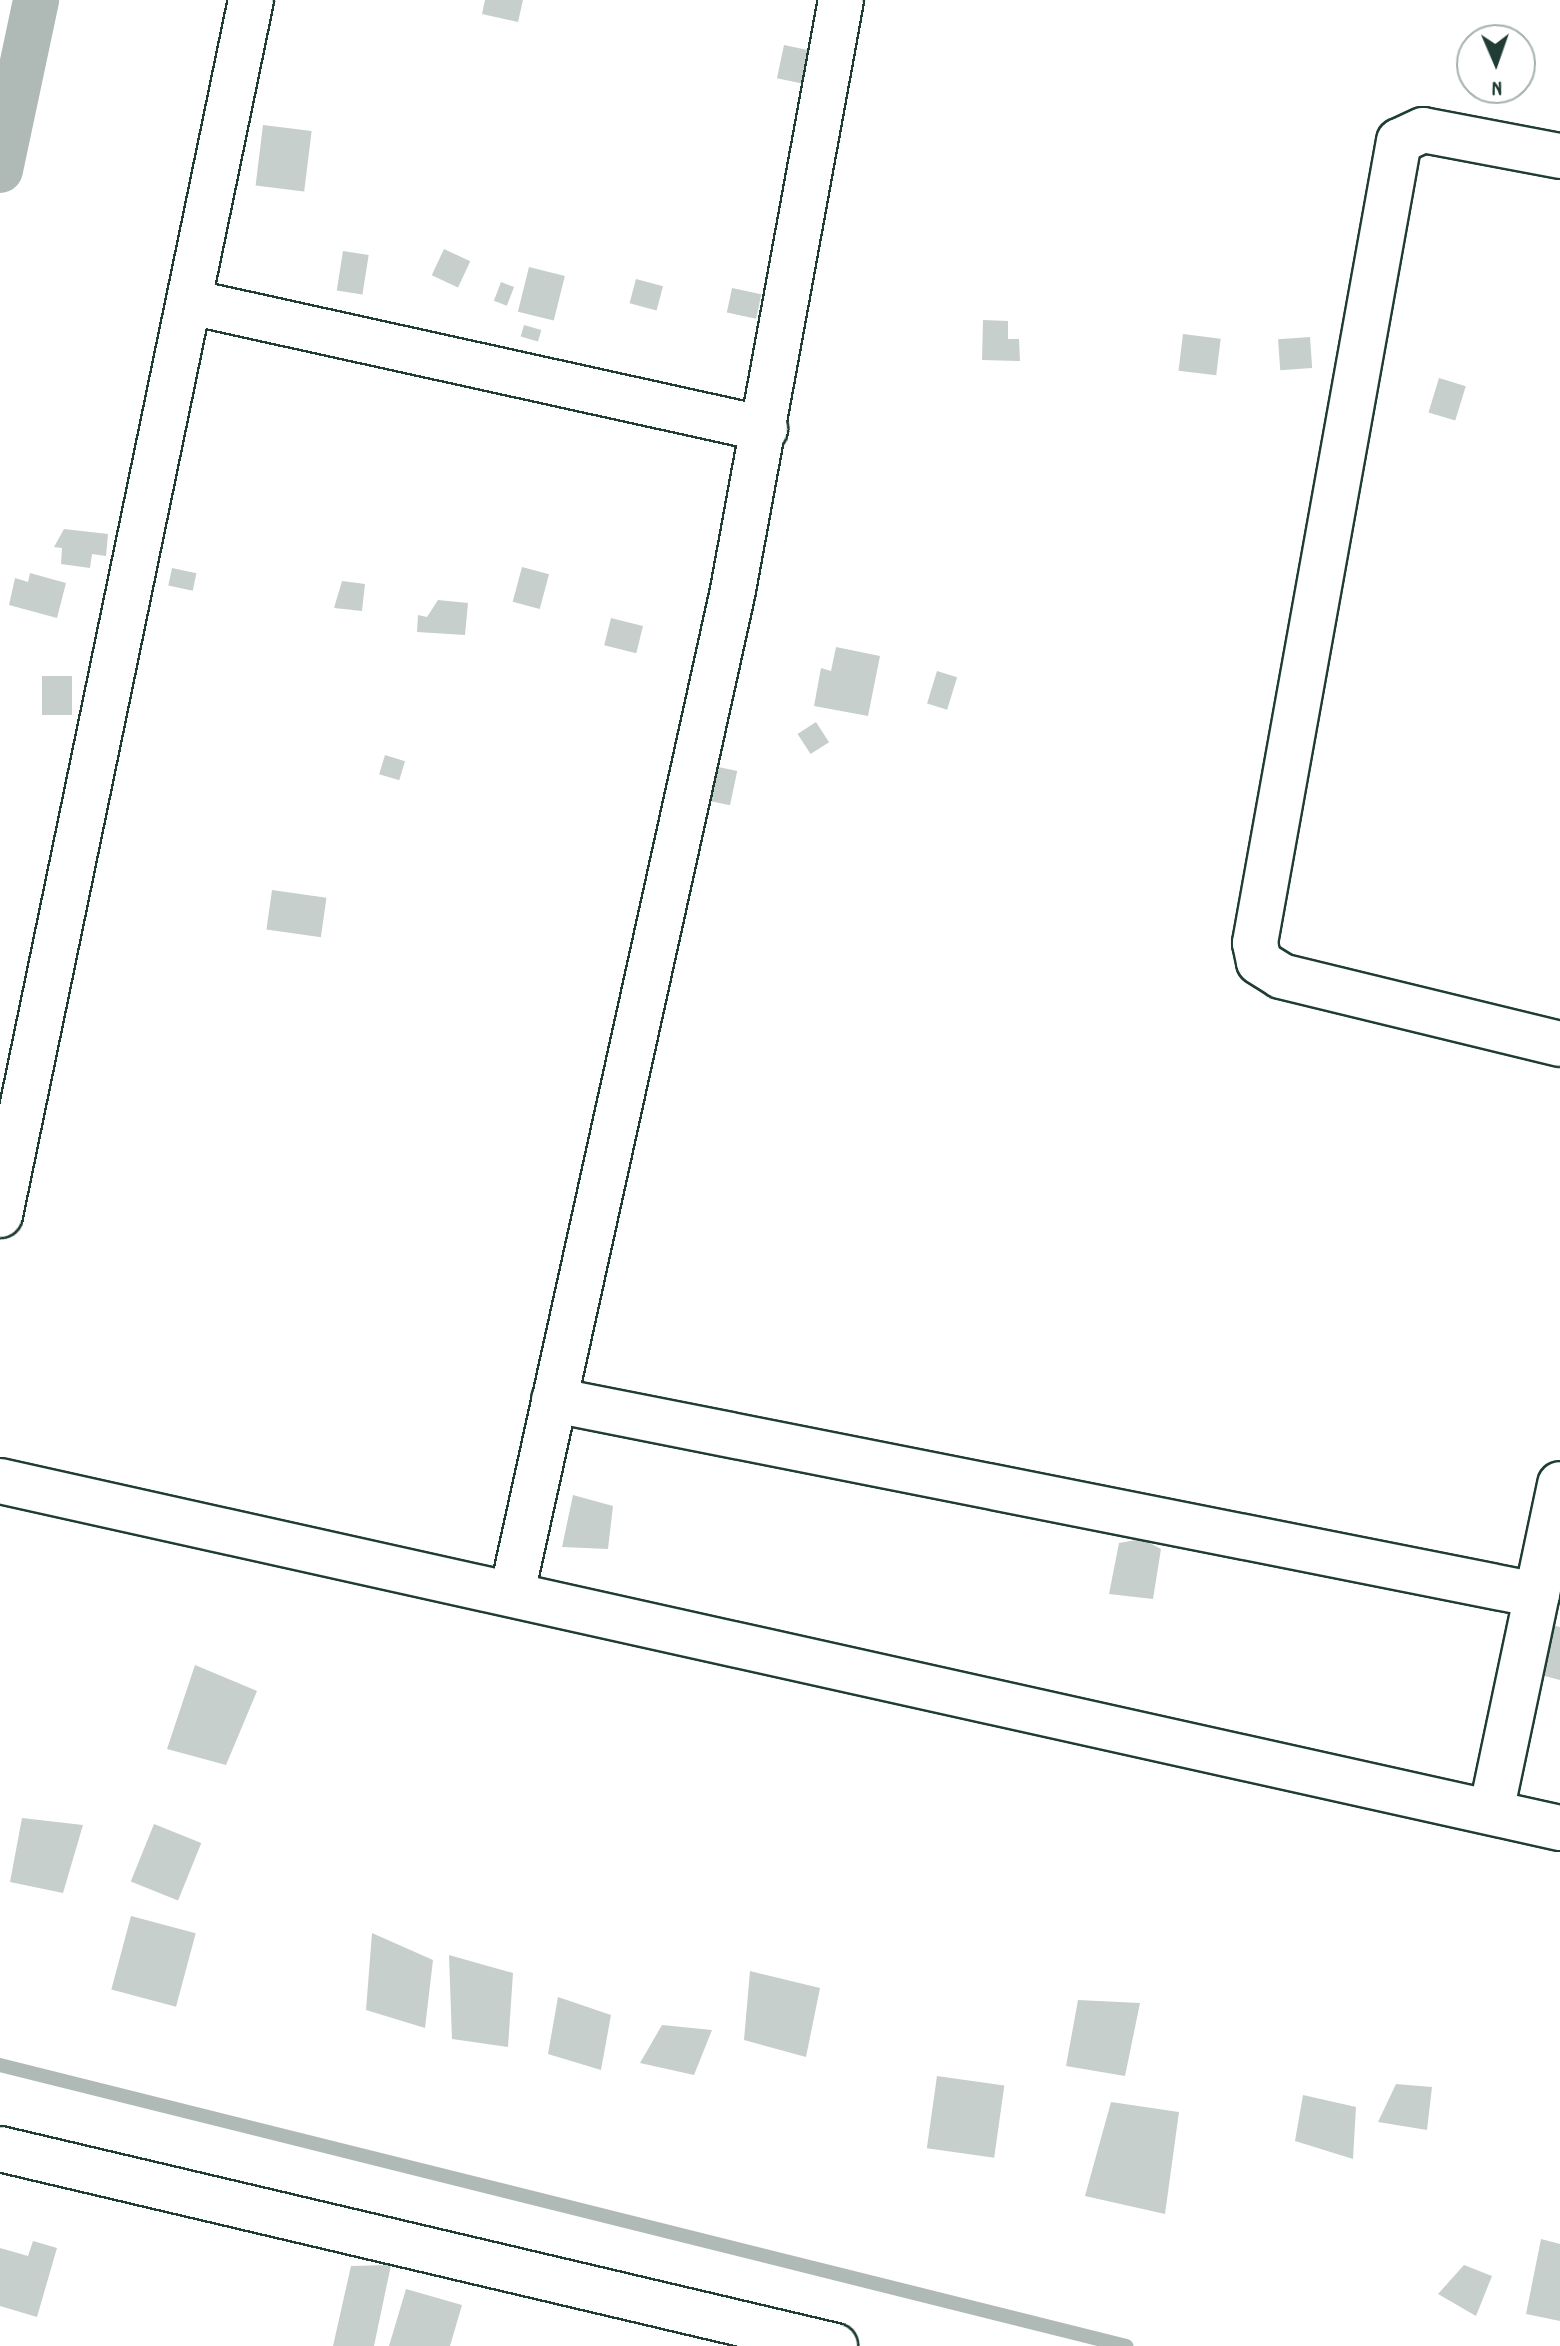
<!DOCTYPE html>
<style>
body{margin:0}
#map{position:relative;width:1560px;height:2346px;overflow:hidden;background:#fff;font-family:Dekko,sans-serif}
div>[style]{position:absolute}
.stream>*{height:14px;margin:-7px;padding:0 7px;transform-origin:7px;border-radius:7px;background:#afbab7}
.canal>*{height:46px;margin:-23px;padding:0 23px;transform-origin:23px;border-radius:23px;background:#afbab7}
.building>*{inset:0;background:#c7cfcc;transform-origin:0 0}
.roads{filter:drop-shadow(2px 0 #1f3d34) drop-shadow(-2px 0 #1f3d34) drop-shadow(0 2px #1f3d34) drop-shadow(0 -2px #1f3d34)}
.minor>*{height:44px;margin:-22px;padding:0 22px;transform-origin:22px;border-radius:22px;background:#fff}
span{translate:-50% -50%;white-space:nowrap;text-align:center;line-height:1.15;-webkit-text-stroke:7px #fff;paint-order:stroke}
.north{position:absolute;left:1456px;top:24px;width:80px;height:80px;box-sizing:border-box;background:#fff;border:2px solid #a5b1ae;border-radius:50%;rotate:178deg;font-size:22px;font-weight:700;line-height:32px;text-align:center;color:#1f3d34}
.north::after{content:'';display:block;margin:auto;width:28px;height:36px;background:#1f3d34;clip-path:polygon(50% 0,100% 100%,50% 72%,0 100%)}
</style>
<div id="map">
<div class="stream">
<i style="left:0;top:2065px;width:1161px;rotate:14.01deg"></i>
</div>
<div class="canal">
<i style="left:0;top:170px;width:174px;rotate:-78deg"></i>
</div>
<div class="building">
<i style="clip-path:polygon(485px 0,523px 0,518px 22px,482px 14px)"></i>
<i style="left:784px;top:45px;width:33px;height:34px;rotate:12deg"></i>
<i style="left:263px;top:125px;width:49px;height:61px;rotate:7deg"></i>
<i style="left:444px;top:249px;width:29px;height:29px;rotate:25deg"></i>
<i style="left:343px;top:251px;width:26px;height:40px;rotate:9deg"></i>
<i style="left:529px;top:267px;width:37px;height:46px;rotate:14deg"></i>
<i style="left:636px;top:279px;width:28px;height:25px;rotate:15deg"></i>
<i style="left:501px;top:282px;width:14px;height:20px;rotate:21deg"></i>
<i style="left:732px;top:288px;width:30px;height:25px;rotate:12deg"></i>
<i style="clip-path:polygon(983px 320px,1008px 321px,1008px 339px,1019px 339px,1020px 361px,982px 360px)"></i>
<i style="left:524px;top:325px;width:18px;height:12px;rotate:16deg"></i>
<i style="left:1183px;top:334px;width:38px;height:37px;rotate:7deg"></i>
<i style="left:1310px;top:337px;width:31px;height:32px;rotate:86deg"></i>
<i style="left:1439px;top:378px;width:28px;height:36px;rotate:17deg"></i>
<i style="clip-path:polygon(64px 529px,108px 534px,106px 556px,92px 554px,90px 568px,61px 564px,62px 548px,54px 547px)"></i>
<i style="left:522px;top:567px;width:28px;height:36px;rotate:15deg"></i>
<i style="left:172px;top:568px;width:25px;height:18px;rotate:12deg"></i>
<i style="clip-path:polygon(30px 573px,66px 583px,57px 618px,9px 605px,15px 578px,28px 582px)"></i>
<i style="clip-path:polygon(342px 581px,365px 584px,362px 611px,334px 608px)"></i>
<i style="clip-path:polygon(438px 600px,468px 603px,465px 635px,417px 632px,418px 615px,427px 617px)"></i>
<i style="left:611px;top:618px;width:33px;height:28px;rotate:14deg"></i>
<i style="clip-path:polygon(836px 647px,880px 656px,868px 716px,814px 706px,821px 668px,831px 671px)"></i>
<i style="left:937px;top:671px;width:21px;height:34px;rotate:17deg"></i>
<i style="left:42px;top:676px;width:30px;height:39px"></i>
<i style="left:816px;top:722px;width:24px;height:22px;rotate:57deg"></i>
<i style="left:385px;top:755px;width:21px;height:20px;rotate:17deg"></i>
<i style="left:704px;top:764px;width:34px;height:35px;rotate:12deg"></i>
<i style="left:272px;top:890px;width:55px;height:40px;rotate:8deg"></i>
<i style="clip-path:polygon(573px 1495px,613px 1506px,608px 1549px,562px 1547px)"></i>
<i style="clip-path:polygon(1142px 1539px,1161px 1549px,1153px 1599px,1109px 1594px,1119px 1543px)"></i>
<i style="clip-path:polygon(1547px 1624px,1560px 1627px,1560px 1680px,1537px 1674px)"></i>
<i style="clip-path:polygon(195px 1665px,257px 1691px,226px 1765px,167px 1749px)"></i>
<i style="clip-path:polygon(22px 1818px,83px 1825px,63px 1893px,10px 1882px)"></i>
<i style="left:154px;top:1824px;width:51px;height:62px;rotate:22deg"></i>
<i style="left:131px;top:1916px;width:67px;height:76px;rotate:15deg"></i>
<i style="clip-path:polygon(372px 1933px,433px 1960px,425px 2028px,366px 2010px)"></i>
<i style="clip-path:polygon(449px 1955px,513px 1973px,508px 2047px,452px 2039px)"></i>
<i style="clip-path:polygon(750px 1971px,820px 1988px,806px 2057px,744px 2040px)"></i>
<i style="clip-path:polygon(558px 1997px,611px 2015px,601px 2070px,548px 2054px)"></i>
<i style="clip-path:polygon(1078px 2000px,1140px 2003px,1125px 2076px,1066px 2066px)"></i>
<i style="clip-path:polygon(662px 2025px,712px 2030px,694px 2075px,640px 2063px)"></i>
<i style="left:937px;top:2076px;width:68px;height:73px;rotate:8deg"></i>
<i style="clip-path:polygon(1396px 2084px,1432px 2087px,1427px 2130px,1378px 2122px)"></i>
<i style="clip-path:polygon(1303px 2095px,1356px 2107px,1353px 2159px,1295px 2141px)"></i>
<i style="clip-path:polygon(1111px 2102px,1179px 2112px,1165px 2214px,1085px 2196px)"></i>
<i style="clip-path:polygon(1541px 2239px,1560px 2244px,1560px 2321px,1526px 2314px)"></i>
<i style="clip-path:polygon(33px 2241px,57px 2248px,37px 2317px,0 2306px,0 2248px,28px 2256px)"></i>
<i style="clip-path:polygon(391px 2265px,374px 2346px,333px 2346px,351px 2266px)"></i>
<i style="clip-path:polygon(1464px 2265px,1492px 2276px,1476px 2316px,1438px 2294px)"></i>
<i style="clip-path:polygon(406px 2289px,462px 2305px,450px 2346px,389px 2346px)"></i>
</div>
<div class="roads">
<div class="minor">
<i style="left:1560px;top:156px;width:139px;rotate:-169.3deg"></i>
<i style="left:1423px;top:130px;width:26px;rotate:155deg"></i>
<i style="left:1399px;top:141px;width:815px;rotate:100.18deg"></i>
<i style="left:1255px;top:943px;width:19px;rotate:78deg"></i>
<i style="left:1259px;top:962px;width:26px;rotate:32deg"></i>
<i style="left:1281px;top:976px;width:287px;rotate:13.7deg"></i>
<i style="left:190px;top:302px;width:589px;rotate:12.45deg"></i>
<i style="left:0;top:1215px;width:1241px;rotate:-78.33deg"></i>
<i style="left:554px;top:1400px;width:1002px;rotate:11.22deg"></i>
<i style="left:0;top:1481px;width:1598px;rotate:12.54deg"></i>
<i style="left:512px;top:1593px;width:1027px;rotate:-77.57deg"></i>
<i style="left:733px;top:590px;width:600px;rotate:-79.63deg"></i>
<i style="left:1491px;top:1812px;width:335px;rotate:-78.1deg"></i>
<i style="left:0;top:2149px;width:858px;rotate:13.27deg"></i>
</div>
</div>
<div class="north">N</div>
</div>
